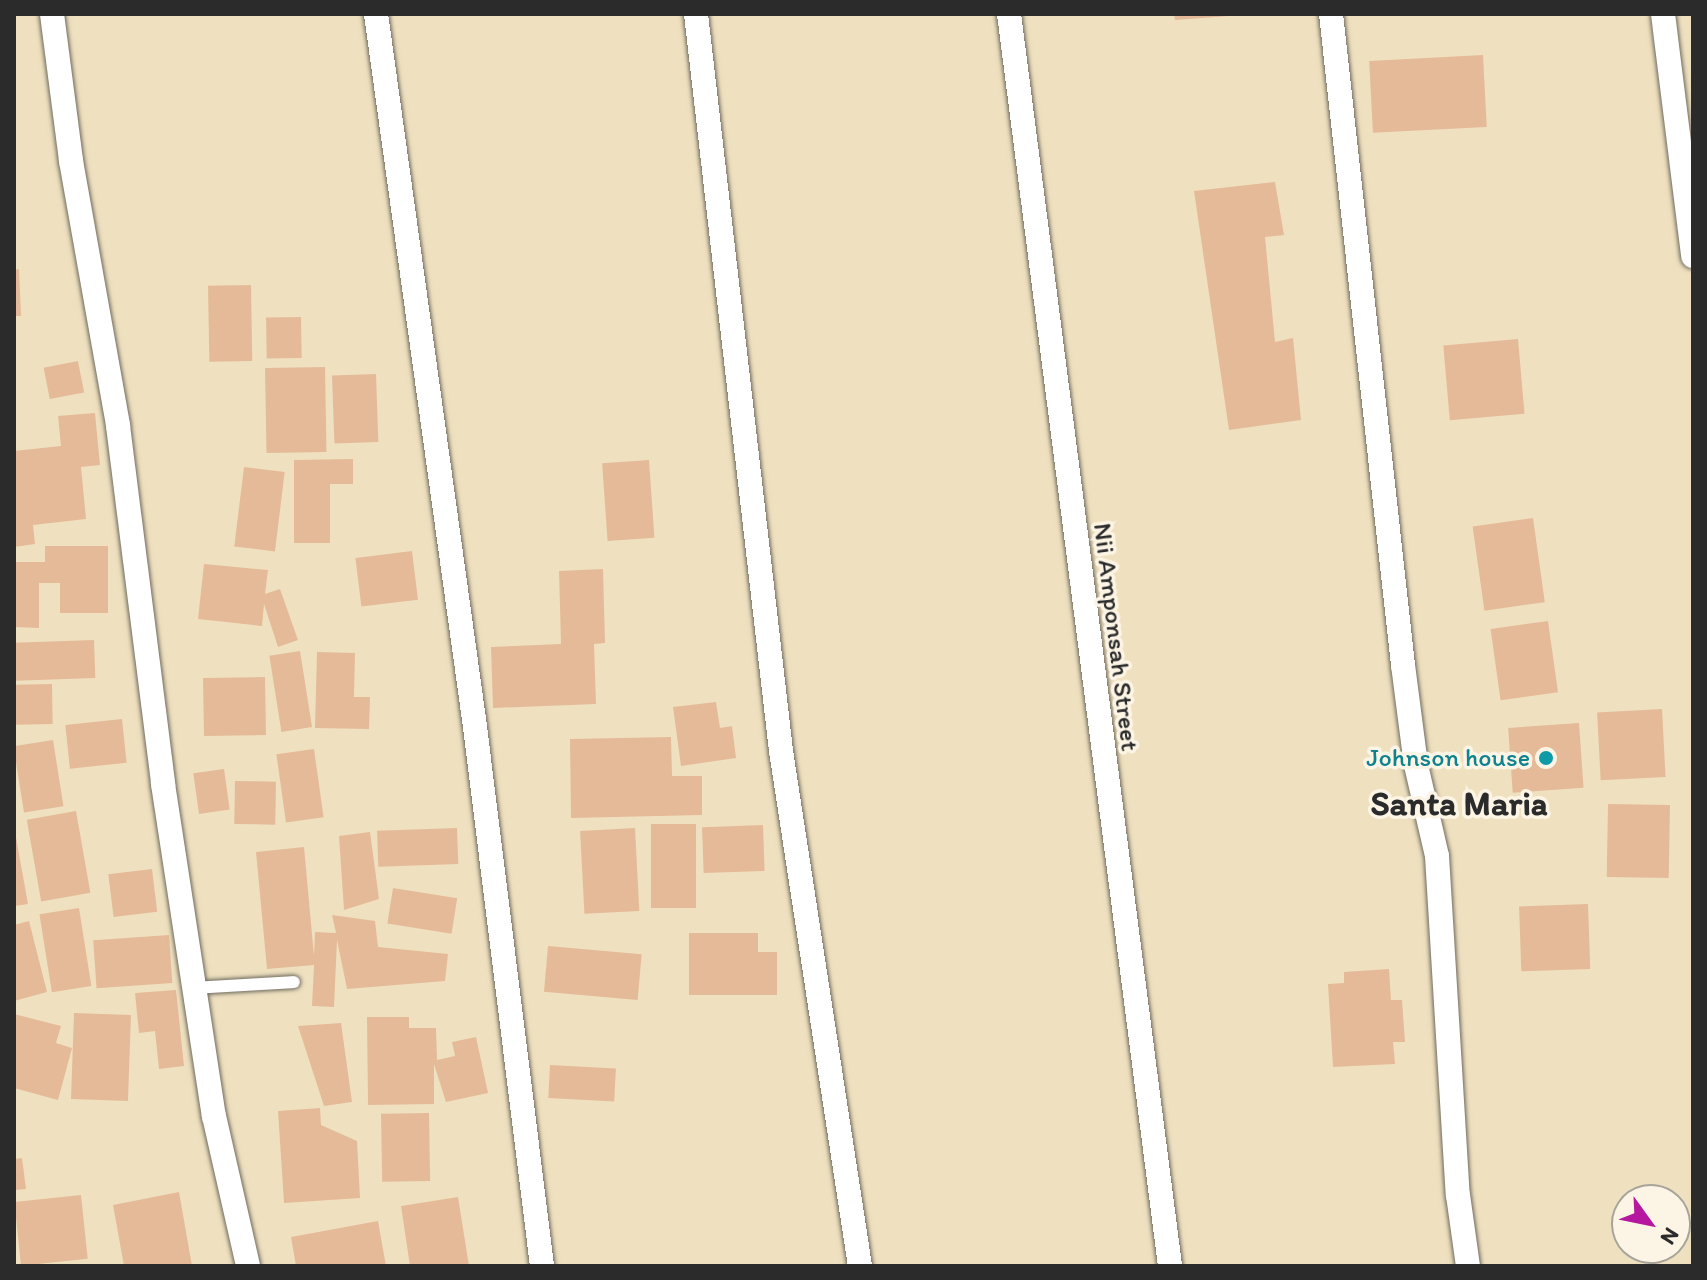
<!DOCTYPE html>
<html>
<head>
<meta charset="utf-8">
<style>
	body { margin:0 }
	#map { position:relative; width:1707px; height:1280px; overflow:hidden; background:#efe1c0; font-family:Itim,sans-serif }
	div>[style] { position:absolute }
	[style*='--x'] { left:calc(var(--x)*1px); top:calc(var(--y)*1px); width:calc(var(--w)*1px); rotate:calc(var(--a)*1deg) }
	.building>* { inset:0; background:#e5ba98; transform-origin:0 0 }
	.roads { filter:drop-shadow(0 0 2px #706b5f) drop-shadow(0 0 2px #706b5f) }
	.service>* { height:12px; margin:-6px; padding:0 6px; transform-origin:6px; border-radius:6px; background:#fff }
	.minor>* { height:24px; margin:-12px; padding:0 12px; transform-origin:12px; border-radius:12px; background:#fff }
	.dots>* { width:22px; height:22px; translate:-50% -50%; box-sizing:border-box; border:4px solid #fcf5e5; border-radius:50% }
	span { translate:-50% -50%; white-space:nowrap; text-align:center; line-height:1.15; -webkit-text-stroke:7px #fcf5e5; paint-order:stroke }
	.street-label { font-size:26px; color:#2b2b2b }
	.culture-label { font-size:26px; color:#0d838f }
	.right { translate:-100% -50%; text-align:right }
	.district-label { font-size:34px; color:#2b2b2b; font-weight:700 }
	.frame { position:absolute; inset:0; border:16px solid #2b2b2b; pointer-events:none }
	.north { position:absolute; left:1611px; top:1184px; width:80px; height:80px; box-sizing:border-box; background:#fcf5e5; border:2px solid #a8a49b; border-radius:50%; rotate:123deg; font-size:22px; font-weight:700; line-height:32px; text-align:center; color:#2b2b2b }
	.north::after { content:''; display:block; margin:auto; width:28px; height:36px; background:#b5179e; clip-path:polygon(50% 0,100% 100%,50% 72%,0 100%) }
</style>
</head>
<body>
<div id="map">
	<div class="building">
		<div style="clip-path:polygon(1174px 14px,1229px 14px,1229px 16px,1175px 20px)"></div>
		<div style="left:1483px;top:55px;width:72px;height:114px;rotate:87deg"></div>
		<div style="clip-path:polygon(1275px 182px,1284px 235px,1265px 237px,1275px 342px,1293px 338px,1301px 420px,1229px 430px,1194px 191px)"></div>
		<div style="clip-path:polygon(19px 269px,21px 316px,14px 316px,14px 270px)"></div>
		<div style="left:251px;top:285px;width:76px;height:43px;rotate:89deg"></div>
		<div style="left:301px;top:317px;width:41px;height:35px;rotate:89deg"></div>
		<div style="left:1518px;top:339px;width:75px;height:75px;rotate:85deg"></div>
		<div style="left:78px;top:361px;width:32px;height:35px;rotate:79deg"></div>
		<div style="left:325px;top:367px;width:85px;height:60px;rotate:89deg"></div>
		<div style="left:376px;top:374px;width:68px;height:44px;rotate:88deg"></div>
		<div style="clip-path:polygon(95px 413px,100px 465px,81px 467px,86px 519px,33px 525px,35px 544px,14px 547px,14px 451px,61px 446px,58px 416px)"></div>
		<div style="clip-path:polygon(353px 459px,353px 484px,330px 484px,330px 543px,294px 543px,294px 460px)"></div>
		<div style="left:649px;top:460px;width:78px;height:47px;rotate:86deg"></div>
		<div style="left:244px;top:467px;width:41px;height:80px;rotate:7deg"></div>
		<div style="left:1533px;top:518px;width:85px;height:61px;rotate:82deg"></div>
		<div style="clip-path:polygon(45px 546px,108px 546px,108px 613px,60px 613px,60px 583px,39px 583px,39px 628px,14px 627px,14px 562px,45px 562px)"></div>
		<div style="left:412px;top:551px;width:49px;height:57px;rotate:83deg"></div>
		<div style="clip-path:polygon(204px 564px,268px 570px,265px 594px,280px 589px,298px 640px,278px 647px,264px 604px,262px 626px,198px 619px)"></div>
		<div style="clip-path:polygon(603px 569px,605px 643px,594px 644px,596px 704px,493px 708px,491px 647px,561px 644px,559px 571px)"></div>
		<div style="left:1548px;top:621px;width:72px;height:58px;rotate:82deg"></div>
		<div style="left:94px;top:640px;width:38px;height:80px;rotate:88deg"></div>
		<div style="left:300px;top:651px;width:77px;height:31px;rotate:81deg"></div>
		<div style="clip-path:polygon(317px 652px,355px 653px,354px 697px,370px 697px,369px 729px,315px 728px)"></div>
		<div style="left:265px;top:677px;width:58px;height:62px;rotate:89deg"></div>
		<div style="left:52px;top:684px;width:40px;height:38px;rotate:89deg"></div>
		<div style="clip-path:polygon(716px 702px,720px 728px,732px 726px,736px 758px,681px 766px,673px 707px)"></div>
		<div style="left:1662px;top:709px;width:68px;height:65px;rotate:87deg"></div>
		<div style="left:122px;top:719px;width:44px;height:57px;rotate:84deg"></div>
		<div style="left:1579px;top:723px;width:65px;height:71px;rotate:86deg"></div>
		<div style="clip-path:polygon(671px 737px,672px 776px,702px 776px,702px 815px,571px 818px,570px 739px)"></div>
		<div style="left:53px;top:740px;width:67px;height:40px;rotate:81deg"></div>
		<div style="left:314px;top:749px;width:69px;height:38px;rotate:82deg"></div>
		<div style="left:224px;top:769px;width:41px;height:31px;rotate:82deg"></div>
		<div style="left:235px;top:781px;width:41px;height:43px;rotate:1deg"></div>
		<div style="left:1608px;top:804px;width:62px;height:73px;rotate:1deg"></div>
		<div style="left:76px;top:811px;width:83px;height:50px;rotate:80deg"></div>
		<div style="left:651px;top:824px;width:45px;height:84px"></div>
		<div style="left:763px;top:825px;width:46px;height:61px;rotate:88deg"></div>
		<div style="clip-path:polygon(14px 826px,28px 904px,14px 906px)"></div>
		<div style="left:457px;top:828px;width:36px;height:80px;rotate:88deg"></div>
		<div style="left:635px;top:828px;width:83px;height:55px;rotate:87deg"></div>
		<div style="clip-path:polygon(370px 832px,379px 899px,344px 910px,339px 836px)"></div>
		<div style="clip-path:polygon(304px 847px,314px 956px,315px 932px,336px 933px,332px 915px,375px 921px,378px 947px,448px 954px,445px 981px,347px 989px,337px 940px,334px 1007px,312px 1006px,314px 965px,267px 969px,256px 852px)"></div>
		<div style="left:152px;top:869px;width:43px;height:44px;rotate:83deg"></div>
		<div style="left:393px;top:888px;width:65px;height:36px;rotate:9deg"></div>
		<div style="left:1588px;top:904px;width:65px;height:69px;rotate:88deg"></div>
		<div style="left:79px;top:908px;width:79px;height:40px;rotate:81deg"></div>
		<div style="clip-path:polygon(29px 921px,47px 992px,14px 1001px,14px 925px)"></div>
		<div style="clip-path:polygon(689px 933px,758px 933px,758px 952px,777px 952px,777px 995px,689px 995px)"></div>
		<div style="left:169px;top:935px;width:48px;height:76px;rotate:86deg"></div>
		<div style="left:548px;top:946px;width:94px;height:46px;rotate:5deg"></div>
		<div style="clip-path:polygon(1389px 969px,1391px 1000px,1402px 1000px,1405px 1042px,1393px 1042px,1395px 1064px,1333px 1067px,1328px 984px,1344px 983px,1344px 972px)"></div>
		<div style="clip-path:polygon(176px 990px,184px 1066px,159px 1069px,155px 1031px,139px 1033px,135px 993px)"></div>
		<div style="left:74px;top:1013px;width:57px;height:86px;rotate:2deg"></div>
		<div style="clip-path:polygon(14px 1014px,61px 1026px,56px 1043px,72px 1048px,58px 1100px,14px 1088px)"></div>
		<div style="clip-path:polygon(367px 1017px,409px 1017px,409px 1028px,436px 1028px,437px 1060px,455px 1056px,452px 1042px,476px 1037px,488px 1093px,446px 1102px,434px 1064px,434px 1104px,368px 1105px)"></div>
		<div style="clip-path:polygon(341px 1023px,352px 1102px,324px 1106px,298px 1026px)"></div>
		<div style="left:550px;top:1065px;width:66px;height:33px;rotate:3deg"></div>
		<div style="clip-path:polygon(320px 1108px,321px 1125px,357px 1141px,360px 1198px,284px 1203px,278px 1111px)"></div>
		<div style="left:429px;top:1113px;width:68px;height:48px;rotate:89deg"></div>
		<div style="clip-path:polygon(22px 1158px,26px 1189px,14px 1190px,14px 1159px)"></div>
		<div style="clip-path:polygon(179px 1192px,192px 1266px,124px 1266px,113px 1205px)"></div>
		<div style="left:81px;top:1195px;width:64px;height:67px;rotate:84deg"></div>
		<div style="clip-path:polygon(458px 1197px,469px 1266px,410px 1266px,401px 1206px)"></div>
		<div style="clip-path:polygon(378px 1221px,386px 1266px,296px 1266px,291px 1237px)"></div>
	</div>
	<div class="roads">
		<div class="service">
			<div style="--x:194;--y:988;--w:100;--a:-3.4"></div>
		</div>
		<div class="minor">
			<div style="--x:52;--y:14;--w:148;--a:82.6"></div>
			<div style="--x:71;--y:161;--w:269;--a:79.9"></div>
			<div style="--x:118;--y:426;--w:361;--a:82.8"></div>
			<div style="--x:163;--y:784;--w:336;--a:81.3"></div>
			<div style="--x:214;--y:1116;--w:154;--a:77.2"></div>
			<div style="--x:376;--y:14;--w:712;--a:82.09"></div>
			<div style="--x:474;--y:719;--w:551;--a:82.91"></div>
			<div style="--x:696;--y:14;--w:742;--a:83.42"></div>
			<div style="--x:781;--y:751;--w:521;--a:81.28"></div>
			<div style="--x:1009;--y:14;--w:1262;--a:82.67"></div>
			<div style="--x:1331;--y:14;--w:655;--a:83.69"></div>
			<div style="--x:1403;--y:665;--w:101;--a:82.6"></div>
			<div style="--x:1416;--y:765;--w:93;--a:77"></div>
			<div style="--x:1437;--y:856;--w:340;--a:86.5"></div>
			<div style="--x:1458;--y:1195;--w:72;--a:82"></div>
			<div style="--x:1663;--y:14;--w:244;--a:82.9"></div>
		</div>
	</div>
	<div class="dots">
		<div style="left:1546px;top:758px;background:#0f9aa8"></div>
	</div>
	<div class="street-label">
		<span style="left:1116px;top:637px;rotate:83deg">Nii Amponsah Street</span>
	</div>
	<div class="culture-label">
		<span class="right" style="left:1530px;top:758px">Johnson house</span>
	</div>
	<div class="district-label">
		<span style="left:1459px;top:804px">Santa Maria</span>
	</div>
	<div class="frame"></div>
	<div class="north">N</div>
</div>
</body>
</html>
